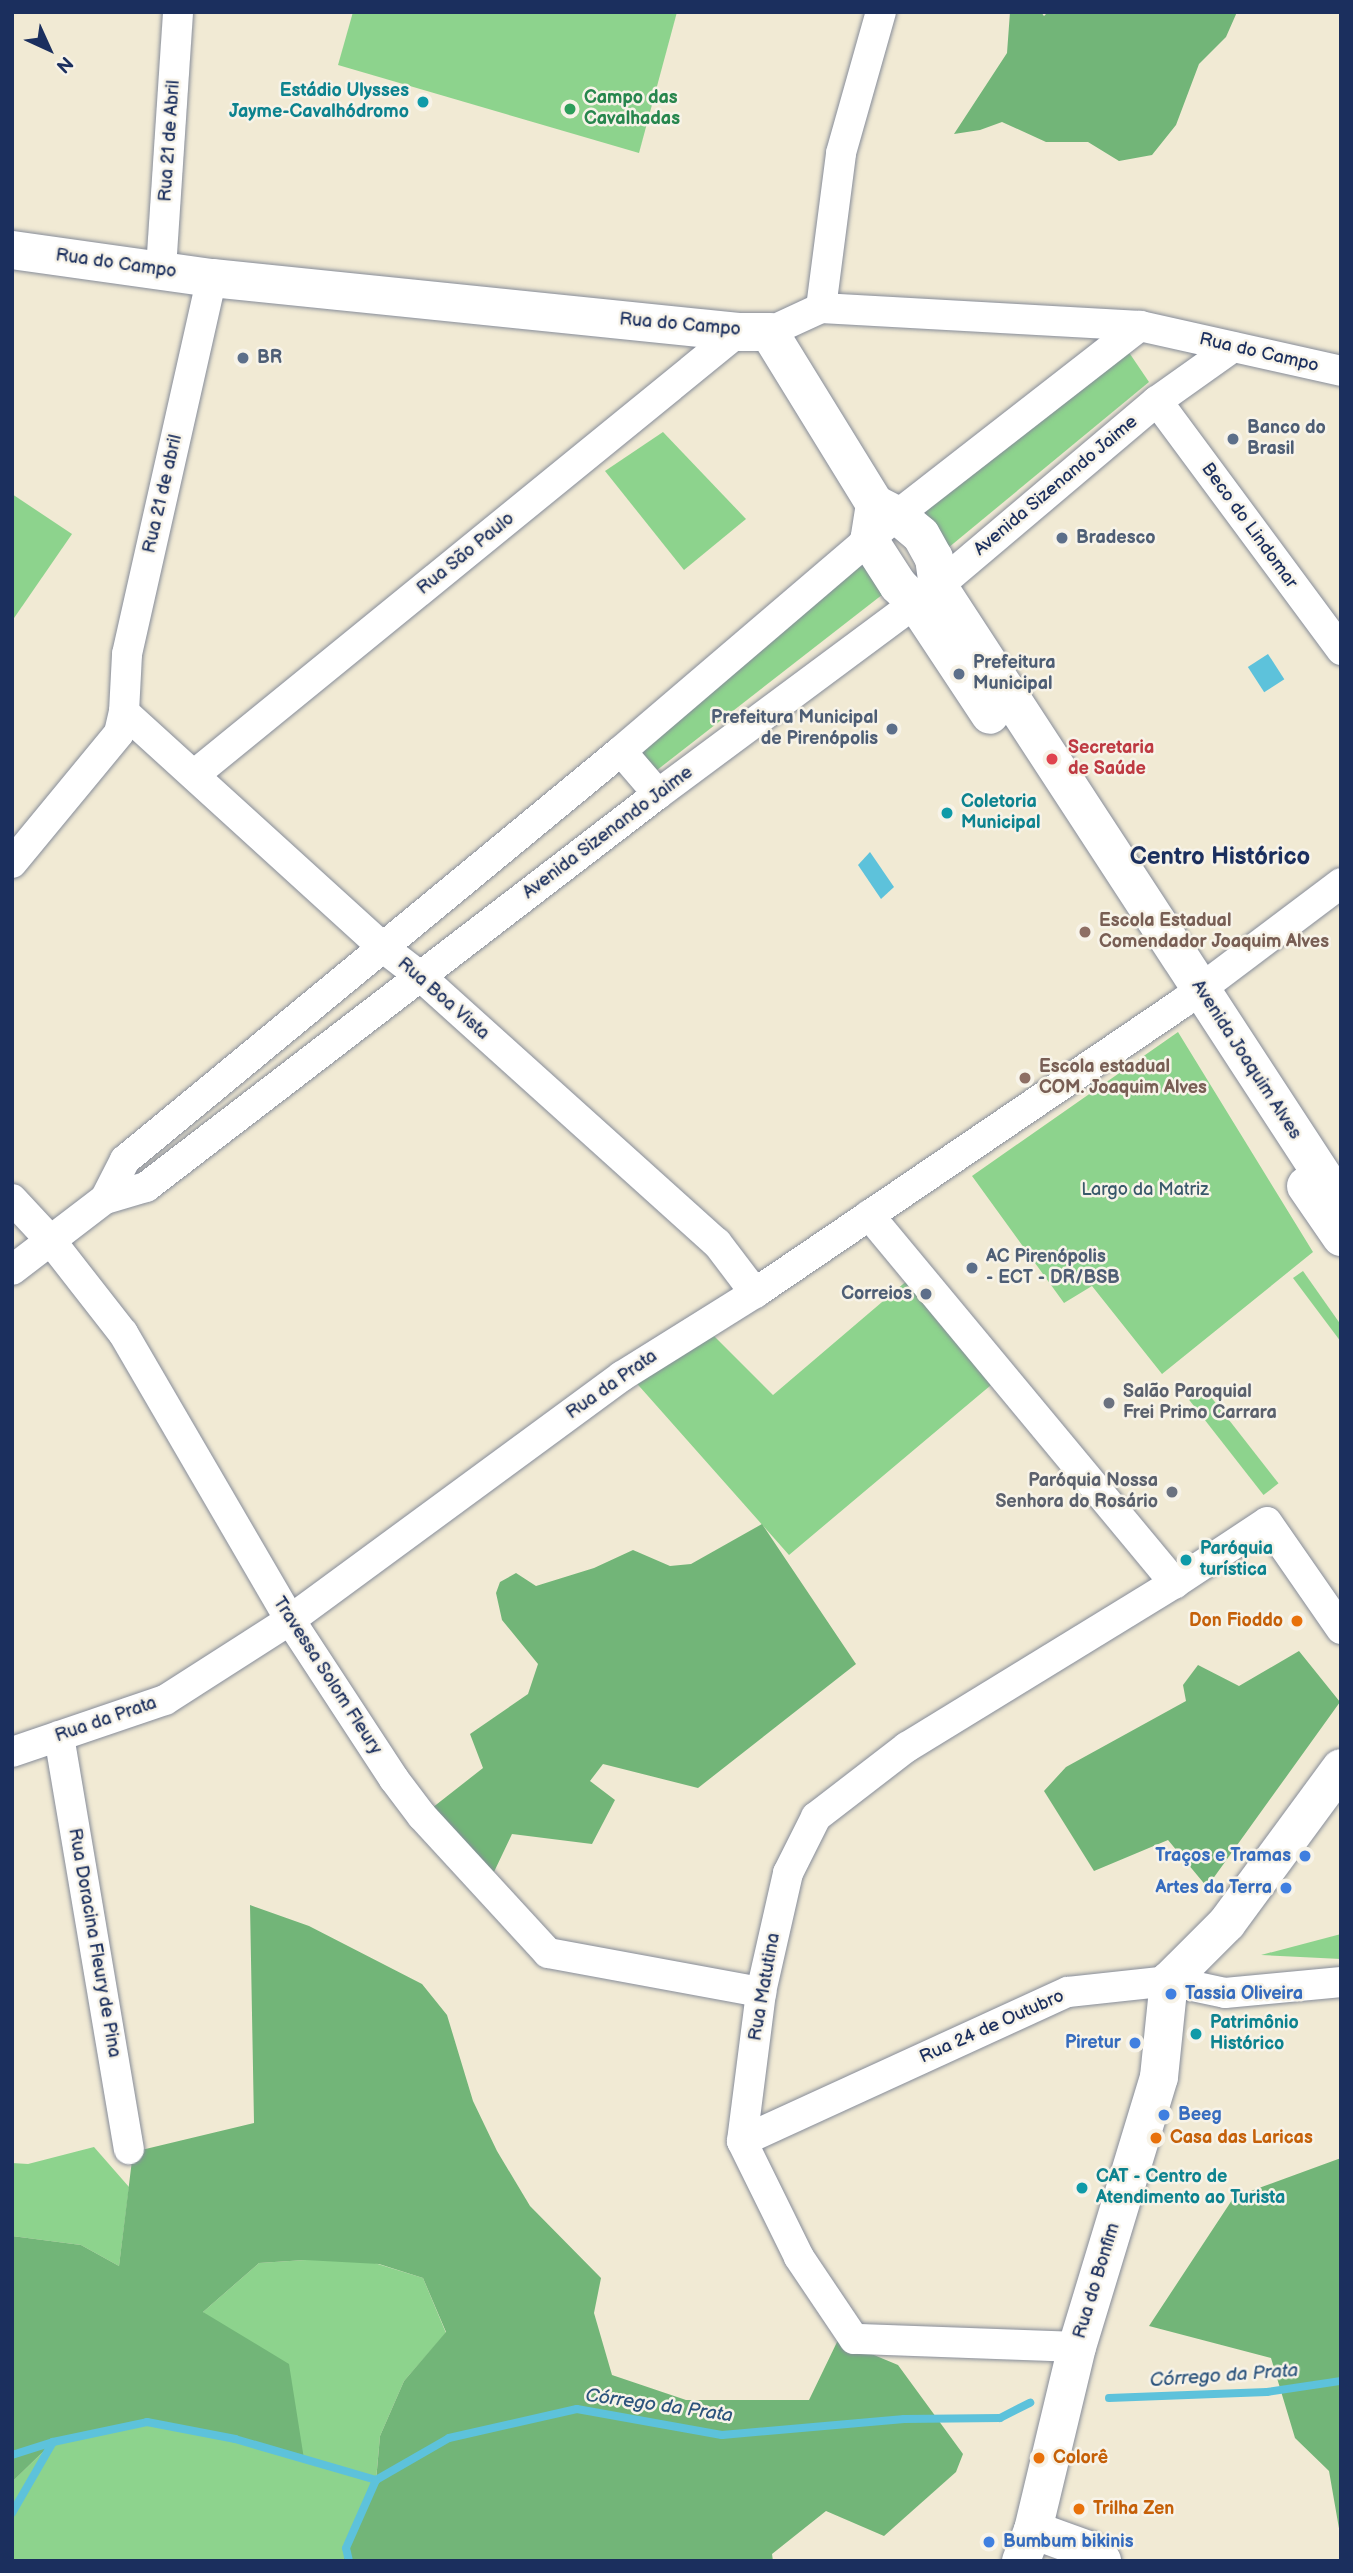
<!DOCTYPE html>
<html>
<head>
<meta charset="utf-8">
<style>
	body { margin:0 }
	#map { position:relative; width:1353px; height:2573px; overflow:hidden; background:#f1ead4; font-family:"Balsamiq Sans",sans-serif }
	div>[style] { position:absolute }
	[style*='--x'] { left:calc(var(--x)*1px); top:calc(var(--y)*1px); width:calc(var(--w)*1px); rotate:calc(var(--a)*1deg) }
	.green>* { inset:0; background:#8dd38d; transform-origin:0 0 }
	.forest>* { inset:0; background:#72b578 }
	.water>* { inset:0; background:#5dc2db; transform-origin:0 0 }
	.stream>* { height:8px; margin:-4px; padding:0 4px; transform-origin:4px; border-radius:4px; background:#5dc2db }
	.roads { filter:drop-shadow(0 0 2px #868c99) drop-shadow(0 0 2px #868c99) }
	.street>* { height:30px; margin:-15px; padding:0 15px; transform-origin:15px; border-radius:15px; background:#fff }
	.secondary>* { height:38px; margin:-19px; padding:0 19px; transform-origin:19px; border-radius:19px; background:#fff }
	.dots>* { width:19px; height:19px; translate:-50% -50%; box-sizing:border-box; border:4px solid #f7f3e8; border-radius:50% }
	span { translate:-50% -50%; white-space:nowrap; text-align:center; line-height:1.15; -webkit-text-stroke:5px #f7f3e8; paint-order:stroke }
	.culture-label { font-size:18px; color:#0d838f; font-weight:700 }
	.right { translate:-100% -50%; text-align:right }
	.left { translate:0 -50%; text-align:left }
	.leisure-label { font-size:18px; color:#27864d; font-weight:700 }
	.street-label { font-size:18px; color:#1b2f5e }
	.service-label { font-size:18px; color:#4e5e75; font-weight:700 }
	.health-label { font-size:18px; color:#be3a42; font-weight:700 }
	.education-label { font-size:18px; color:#785e54; font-weight:700 }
	.park-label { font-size:18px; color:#38586a }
	.worship-label { font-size:18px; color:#5b616d; font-weight:700 }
	.food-label { font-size:18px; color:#c56008; font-weight:700 }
	.shop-label { font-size:18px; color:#366cbe; font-weight:700 }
	.water-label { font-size:19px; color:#2c547d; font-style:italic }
	.district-label { font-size:24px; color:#1b2f5e; font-weight:700 }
	.frame { position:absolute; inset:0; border:14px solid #1b2f5e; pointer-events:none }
	.north { position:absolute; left:14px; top:14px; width:70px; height:70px; -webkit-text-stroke:5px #f7f3e8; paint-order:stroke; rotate:135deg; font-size:19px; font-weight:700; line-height:28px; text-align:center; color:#1b2f5e }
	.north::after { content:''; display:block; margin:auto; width:24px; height:32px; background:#1b2f5e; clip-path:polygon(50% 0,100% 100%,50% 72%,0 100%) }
</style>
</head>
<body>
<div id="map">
	<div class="green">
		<div style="clip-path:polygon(353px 12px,677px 12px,639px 153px,338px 65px)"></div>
		<div style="clip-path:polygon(1128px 351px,1149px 382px,948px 548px,918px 514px)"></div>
		<div style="clip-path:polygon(663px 432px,746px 519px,684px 570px,605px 471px)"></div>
		<div style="clip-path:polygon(12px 494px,72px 534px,12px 621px)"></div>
		<div style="clip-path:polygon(865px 561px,887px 591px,652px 774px,633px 753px)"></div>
		<div style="clip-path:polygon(1178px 1032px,1313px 1252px,1162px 1374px,1092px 1286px,1064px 1303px,972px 1176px)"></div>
		<div style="clip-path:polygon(1303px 1271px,1341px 1325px,1341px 1342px,1293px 1278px)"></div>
		<div style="clip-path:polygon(909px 1279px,997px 1380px,789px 1555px,632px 1378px,705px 1327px,773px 1395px)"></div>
		<div style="left:1204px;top:1388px;width:121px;height:19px;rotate:52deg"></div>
		<div style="clip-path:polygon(1341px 1934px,1341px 1959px,1261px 1955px)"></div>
		<div style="clip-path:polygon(94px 2147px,129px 2187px,119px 2266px,81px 2245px,12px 2236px,12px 2163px,28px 2164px)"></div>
		<div style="clip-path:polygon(305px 2260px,365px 2260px,423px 2278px,446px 2333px,404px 2381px,380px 2436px,376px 2480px,343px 2561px,12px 2561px,12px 2482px,53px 2442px,147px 2422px,235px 2439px,304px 2459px,203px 2312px,259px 2263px)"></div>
	</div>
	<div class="forest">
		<div style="clip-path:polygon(1010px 12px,1041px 12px,1044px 16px,1048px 12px,1237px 12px,1226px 37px,1199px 64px,1176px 125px,1152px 155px,1119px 161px,1088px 142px,1046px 142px,1002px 122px,980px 130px,954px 134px,1007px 53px)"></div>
		<div style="clip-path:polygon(762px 1524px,856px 1664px,698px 1788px,603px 1764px,590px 1781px,615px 1800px,592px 1844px,512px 1834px,493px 1874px,432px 1808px,483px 1768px,470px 1734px,528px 1694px,538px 1664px,502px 1620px,496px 1593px,500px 1582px,516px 1573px,536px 1586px,594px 1568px,633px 1550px,670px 1566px,691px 1564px)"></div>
		<div style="clip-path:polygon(1299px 1651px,1340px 1702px,1207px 1887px,1168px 1840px,1094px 1871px,1044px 1791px,1066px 1767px,1186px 1701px,1183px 1685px,1198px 1665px,1239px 1686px)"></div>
		<div style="clip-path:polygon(250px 1905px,309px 1926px,422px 1984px,447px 2015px,473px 2101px,497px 2151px,530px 2206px,601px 2278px,594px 2313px,612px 2375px,686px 2400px,809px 2400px,838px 2340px,898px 2365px,963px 2454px,956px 2472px,884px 2536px,826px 2511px,772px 2554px,773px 2561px,343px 2561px,376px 2481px,380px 2436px,404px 2381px,446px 2332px,423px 2278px,379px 2264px,305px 2260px,259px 2263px,203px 2312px,289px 2364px,304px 2459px,235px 2439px,147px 2422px,53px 2442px,12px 2482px,12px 2236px,81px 2245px,119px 2266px,133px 2152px,254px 2123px)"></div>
		<div style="clip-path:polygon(1341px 2158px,1341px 2540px,1329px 2471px,1295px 2438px,1271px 2358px,1149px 2326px,1234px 2197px)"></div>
	</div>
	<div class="water">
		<div style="left:1268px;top:654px;width:30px;height:24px;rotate:57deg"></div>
		<div style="clip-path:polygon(870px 852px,894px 887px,881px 899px,858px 865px)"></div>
	</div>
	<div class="stream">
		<div style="--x:1109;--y:2398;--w:158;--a:-2.2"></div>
		<div style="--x:1267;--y:2392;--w:75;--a:-8.5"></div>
		<div style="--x:12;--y:2455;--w:43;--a:-17.6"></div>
		<div style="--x:53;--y:2442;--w:96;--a:-12"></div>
		<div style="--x:147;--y:2422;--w:90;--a:10.9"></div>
		<div style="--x:235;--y:2439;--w:147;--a:16.2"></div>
		<div style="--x:376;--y:2480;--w:84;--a:-29.9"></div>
		<div style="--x:449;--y:2438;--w:131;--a:-12.8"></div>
		<div style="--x:577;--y:2409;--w:147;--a:10.2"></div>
		<div style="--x:722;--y:2435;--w:183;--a:-5"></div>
		<div style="--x:904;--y:2419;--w:96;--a:-0.6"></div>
		<div style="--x:1000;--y:2418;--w:34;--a:-27"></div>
		<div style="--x:12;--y:2513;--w:82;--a:-60"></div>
		<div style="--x:349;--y:2561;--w:13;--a:-103"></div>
		<div style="--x:346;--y:2548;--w:74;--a:-66.2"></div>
	</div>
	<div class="roads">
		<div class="street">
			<div style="--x:161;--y:269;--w:258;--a:-86.2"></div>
			<div style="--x:821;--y:308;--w:156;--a:-82.6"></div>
			<div style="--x:841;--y:153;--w:147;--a:-74.2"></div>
			<div style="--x:769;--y:332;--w:57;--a:-24.8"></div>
			<div style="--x:821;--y:308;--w:320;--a:3.2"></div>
			<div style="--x:1140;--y:326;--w:206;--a:12.6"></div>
			<div style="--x:1157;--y:401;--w:310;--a:53.5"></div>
			<div style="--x:124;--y:712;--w:348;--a:42.3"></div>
			<div style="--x:381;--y:946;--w:49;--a:37.6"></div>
			<div style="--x:420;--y:976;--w:399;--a:42"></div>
			<div style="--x:717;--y:1243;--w:63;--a:52.8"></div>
			<div style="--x:621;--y:751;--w:57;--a:49.3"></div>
			<div style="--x:194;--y:775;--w:702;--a:-39.16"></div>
			<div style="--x:12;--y:863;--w:168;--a:-50.5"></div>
			<div style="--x:119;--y:733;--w:22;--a:-77"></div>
			<div style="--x:124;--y:712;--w:58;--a:-87"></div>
			<div style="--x:127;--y:654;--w:385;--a:-77.3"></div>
			<div style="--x:12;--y:1199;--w:57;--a:47.1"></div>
			<div style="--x:51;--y:1241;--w:117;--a:52"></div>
			<div style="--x:123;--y:1333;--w:332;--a:59.8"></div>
			<div style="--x:290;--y:1620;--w:190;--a:56.8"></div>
			<div style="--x:394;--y:1779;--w:46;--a:52.9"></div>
			<div style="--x:422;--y:1816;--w:186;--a:47.4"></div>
			<div style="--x:548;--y:1953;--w:217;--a:10.4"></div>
			<div style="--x:105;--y:1199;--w:44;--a:-62.9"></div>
			<div style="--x:125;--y:1160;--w:643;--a:-39.51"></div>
			<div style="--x:621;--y:751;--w:363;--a:-40.5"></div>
			<div style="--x:897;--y:515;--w:308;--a:-37.9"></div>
			<div style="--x:869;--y:1215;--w:479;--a:50.3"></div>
			<div style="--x:12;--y:1270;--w:117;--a:-37.4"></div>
			<div style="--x:105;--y:1199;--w:43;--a:-16.3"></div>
			<div style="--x:146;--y:1187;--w:645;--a:-37.51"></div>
			<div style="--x:658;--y:794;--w:349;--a:-36.6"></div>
			<div style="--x:938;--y:586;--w:287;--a:-40.2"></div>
			<div style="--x:1157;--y:401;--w:93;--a:-35.4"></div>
			<div style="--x:59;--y:1736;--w:419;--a:80.4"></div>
			<div style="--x:12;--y:1752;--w:162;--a:-18.8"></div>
			<div style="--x:165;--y:1700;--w:148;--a:-32.6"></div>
			<div style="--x:290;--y:1620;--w:412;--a:-36.3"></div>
			<div style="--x:622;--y:1376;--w:157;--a:-32"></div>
			<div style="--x:755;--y:1293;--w:516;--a:-34.18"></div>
			<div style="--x:1182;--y:1003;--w:199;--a:-37"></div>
			<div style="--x:742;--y:2141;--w:358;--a:-24.6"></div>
			<div style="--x:1068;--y:1992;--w:102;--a:-6.2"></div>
			<div style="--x:1169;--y:1981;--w:57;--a:12.1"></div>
			<div style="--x:1225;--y:1993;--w:117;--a:-5.4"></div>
			<div style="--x:1077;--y:2347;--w:223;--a:-177.9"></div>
			<div style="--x:854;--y:2339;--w:99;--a:-123.9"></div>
			<div style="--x:799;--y:2257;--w:129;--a:-116.2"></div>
			<div style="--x:742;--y:2141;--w:150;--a:-82.7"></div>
			<div style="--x:761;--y:1992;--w:122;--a:-77.2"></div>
			<div style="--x:788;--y:1873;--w:63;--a:-63.4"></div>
			<div style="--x:816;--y:1817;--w:115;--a:-37.6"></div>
			<div style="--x:907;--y:1747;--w:314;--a:-31.5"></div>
			<div style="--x:1175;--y:1583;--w:110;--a:-33.5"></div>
			<div style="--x:1267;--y:1522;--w:130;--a:55.3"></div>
		</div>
		<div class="secondary">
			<div style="--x:12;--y:250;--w:202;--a:8"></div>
			<div style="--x:212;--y:278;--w:529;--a:5.86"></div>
			<div style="--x:738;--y:332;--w:31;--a:0"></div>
			<div style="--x:769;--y:332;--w:202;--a:58.4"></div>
			<div style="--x:875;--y:504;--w:25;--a:27"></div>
			<div style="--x:897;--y:515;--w:31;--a:40"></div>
			<div style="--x:921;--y:535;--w:26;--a:61"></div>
			<div style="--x:934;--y:558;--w:28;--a:82"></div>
			<div style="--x:938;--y:586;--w:738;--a:56.89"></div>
			<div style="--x:875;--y:504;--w:36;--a:99"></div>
			<div style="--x:869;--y:540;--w:54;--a:57.2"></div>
			<div style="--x:898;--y:585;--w:25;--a:45"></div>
			<div style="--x:916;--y:603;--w:134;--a:56.5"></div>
			<div style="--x:1306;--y:1186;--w:62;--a:55.5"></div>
			<div style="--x:1033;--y:2530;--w:59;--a:20"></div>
			<div style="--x:1088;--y:2550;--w:18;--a:38"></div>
			<div style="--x:1021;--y:2561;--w:33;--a:-69"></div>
			<div style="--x:1033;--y:2530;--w:188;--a:-76.5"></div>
			<div style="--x:1077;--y:2347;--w:282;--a:-73.1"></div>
			<div style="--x:1159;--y:2077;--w:97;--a:-84.1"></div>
			<div style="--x:1169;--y:1981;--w:82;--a:-45"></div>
			<div style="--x:1227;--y:1923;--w:192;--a:-53.7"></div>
		</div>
	</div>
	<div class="dots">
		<div style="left:423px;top:102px;background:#0f9aa8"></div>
		<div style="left:570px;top:109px;background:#2e9e5b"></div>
		<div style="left:243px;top:358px;background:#5c6f8a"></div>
		<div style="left:1233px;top:439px;background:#5c6f8a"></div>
		<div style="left:1062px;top:538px;background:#5c6f8a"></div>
		<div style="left:959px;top:674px;background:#5c6f8a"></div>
		<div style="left:892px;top:729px;background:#5c6f8a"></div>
		<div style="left:1052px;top:759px;background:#e0444e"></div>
		<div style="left:947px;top:813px;background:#0f9aa8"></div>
		<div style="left:1085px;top:932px;background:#8d6e63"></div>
		<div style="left:1025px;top:1078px;background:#8d6e63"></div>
		<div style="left:972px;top:1268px;background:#5c6f8a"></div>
		<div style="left:926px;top:1294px;background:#5c6f8a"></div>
		<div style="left:1109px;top:1403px;background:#6b7280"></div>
		<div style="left:1172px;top:1492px;background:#6b7280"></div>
		<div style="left:1186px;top:1560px;background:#0f9aa8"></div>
		<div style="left:1297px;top:1621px;background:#e8710a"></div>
		<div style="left:1305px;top:1856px;background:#3f7fe0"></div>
		<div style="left:1286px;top:1888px;background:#3f7fe0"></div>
		<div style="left:1171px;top:1994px;background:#3f7fe0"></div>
		<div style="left:1196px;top:2034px;background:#0f9aa8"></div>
		<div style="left:1135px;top:2043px;background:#3f7fe0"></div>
		<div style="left:1164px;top:2115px;background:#3f7fe0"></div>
		<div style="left:1156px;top:2138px;background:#e8710a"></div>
		<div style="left:1082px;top:2188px;background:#0f9aa8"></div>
		<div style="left:1039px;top:2458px;background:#e8710a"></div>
		<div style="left:1079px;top:2509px;background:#e8710a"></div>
		<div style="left:989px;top:2542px;background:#3f7fe0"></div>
	</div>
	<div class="culture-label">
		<span class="right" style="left:409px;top:102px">Estádio Ulysses<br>Jayme-Cavalhódromo</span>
		<span class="left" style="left:961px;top:813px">Coletoria<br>Municipal</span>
		<span class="left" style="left:1200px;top:1560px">Paróquia<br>turística</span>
		<span class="left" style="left:1210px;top:2034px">Patrimônio<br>Histórico</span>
		<span class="left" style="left:1096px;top:2188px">CAT - Centro de<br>Atendimento ao Turista</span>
	</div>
	<div class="leisure-label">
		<span class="left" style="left:584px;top:109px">Campo das<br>Cavalhadas</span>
	</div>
	<div class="street-label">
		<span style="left:170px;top:141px;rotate:-86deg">Rua 21 de Abril</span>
		<span style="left:116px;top:264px;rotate:8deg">Rua do Campo</span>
		<span style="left:680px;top:325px;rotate:5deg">Rua do Campo</span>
		<span style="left:1259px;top:353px;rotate:13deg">Rua do Campo</span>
		<span style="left:1056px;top:486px;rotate:-40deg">Avenida Sizenando Jaime</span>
		<span style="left:163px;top:494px;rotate:-77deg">Rua 21 de abril</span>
		<span style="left:1249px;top:526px;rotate:54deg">Beco do Lindomar</span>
		<span style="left:466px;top:554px;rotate:-39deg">Rua São Paulo</span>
		<span style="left:608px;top:833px;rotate:-37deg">Avenida Sizenando Jaime</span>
		<span style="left:443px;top:999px;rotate:41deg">Rua Boa Vista</span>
		<span style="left:1246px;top:1060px;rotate:57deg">Avenida Joaquim Alves</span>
		<span style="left:612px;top:1385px;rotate:-35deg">Rua da Prata</span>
		<span style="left:327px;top:1676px;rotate:57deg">Travessa Solom Fleury</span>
		<span style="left:106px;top:1720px;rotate:-19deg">Rua da Prata</span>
		<span style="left:94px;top:1943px;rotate:80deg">Rua Doracina Fleury de Pina</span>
		<span style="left:765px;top:1987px;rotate:-80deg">Rua Matutina</span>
		<span style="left:992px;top:2027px;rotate:-24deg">Rua 24 de Outubro</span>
		<span style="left:1097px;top:2281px;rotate:-73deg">Rua do Bonfim</span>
	</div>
	<div class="service-label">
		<span class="left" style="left:257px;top:358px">BR</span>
		<span class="left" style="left:1247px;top:439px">Banco do<br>Brasil</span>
		<span class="left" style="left:1076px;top:538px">Bradesco</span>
		<span class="left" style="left:973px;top:674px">Prefeitura<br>Municipal</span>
		<span class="right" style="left:878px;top:729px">Prefeitura Municipal<br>de Pirenópolis</span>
		<span class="left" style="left:986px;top:1268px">AC Pirenópolis<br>- ECT - DR/BSB</span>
		<span class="right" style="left:912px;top:1294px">Correios</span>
	</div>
	<div class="health-label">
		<span class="left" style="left:1068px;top:759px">Secretaria<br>de Saúde</span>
	</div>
	<div class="education-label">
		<span class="left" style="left:1099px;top:932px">Escola Estadual<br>Comendador Joaquim Alves</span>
		<span class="left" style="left:1039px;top:1078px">Escola estadual<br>COM. Joaquim Alves</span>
	</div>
	<div class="park-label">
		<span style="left:1145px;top:1190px">Largo da Matriz</span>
	</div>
	<div class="worship-label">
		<span class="left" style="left:1123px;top:1403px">Salão Paroquial<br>Frei Primo Carrara</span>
		<span class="right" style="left:1158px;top:1492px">Paróquia Nossa<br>Senhora do Rosário</span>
	</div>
	<div class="food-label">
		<span class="right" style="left:1283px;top:1621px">Don Fioddo</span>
		<span class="left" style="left:1170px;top:2138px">Casa das Laricas</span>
		<span class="left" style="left:1053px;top:2458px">Colorê</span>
		<span class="left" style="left:1093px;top:2509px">Trilha Zen</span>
	</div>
	<div class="shop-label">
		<span class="right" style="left:1291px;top:1856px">Traços e Tramas</span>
		<span class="right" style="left:1272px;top:1888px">Artes da Terra</span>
		<span class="left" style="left:1185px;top:1994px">Tassia Oliveira</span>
		<span class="right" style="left:1121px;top:2043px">Piretur</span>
		<span class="left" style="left:1178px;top:2115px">Beeg</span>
		<span class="left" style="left:1003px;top:2542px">Bumbum bikinis</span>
	</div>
	<div class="water-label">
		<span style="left:1224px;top:2376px;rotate:-4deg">Córrego da Prata</span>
		<span style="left:659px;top:2406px;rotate:8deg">Córrego da Prata</span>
	</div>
	<div class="district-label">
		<span style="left:1220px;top:857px">Centro Histórico</span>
	</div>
	<div class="frame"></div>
	<div class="north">N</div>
</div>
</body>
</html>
